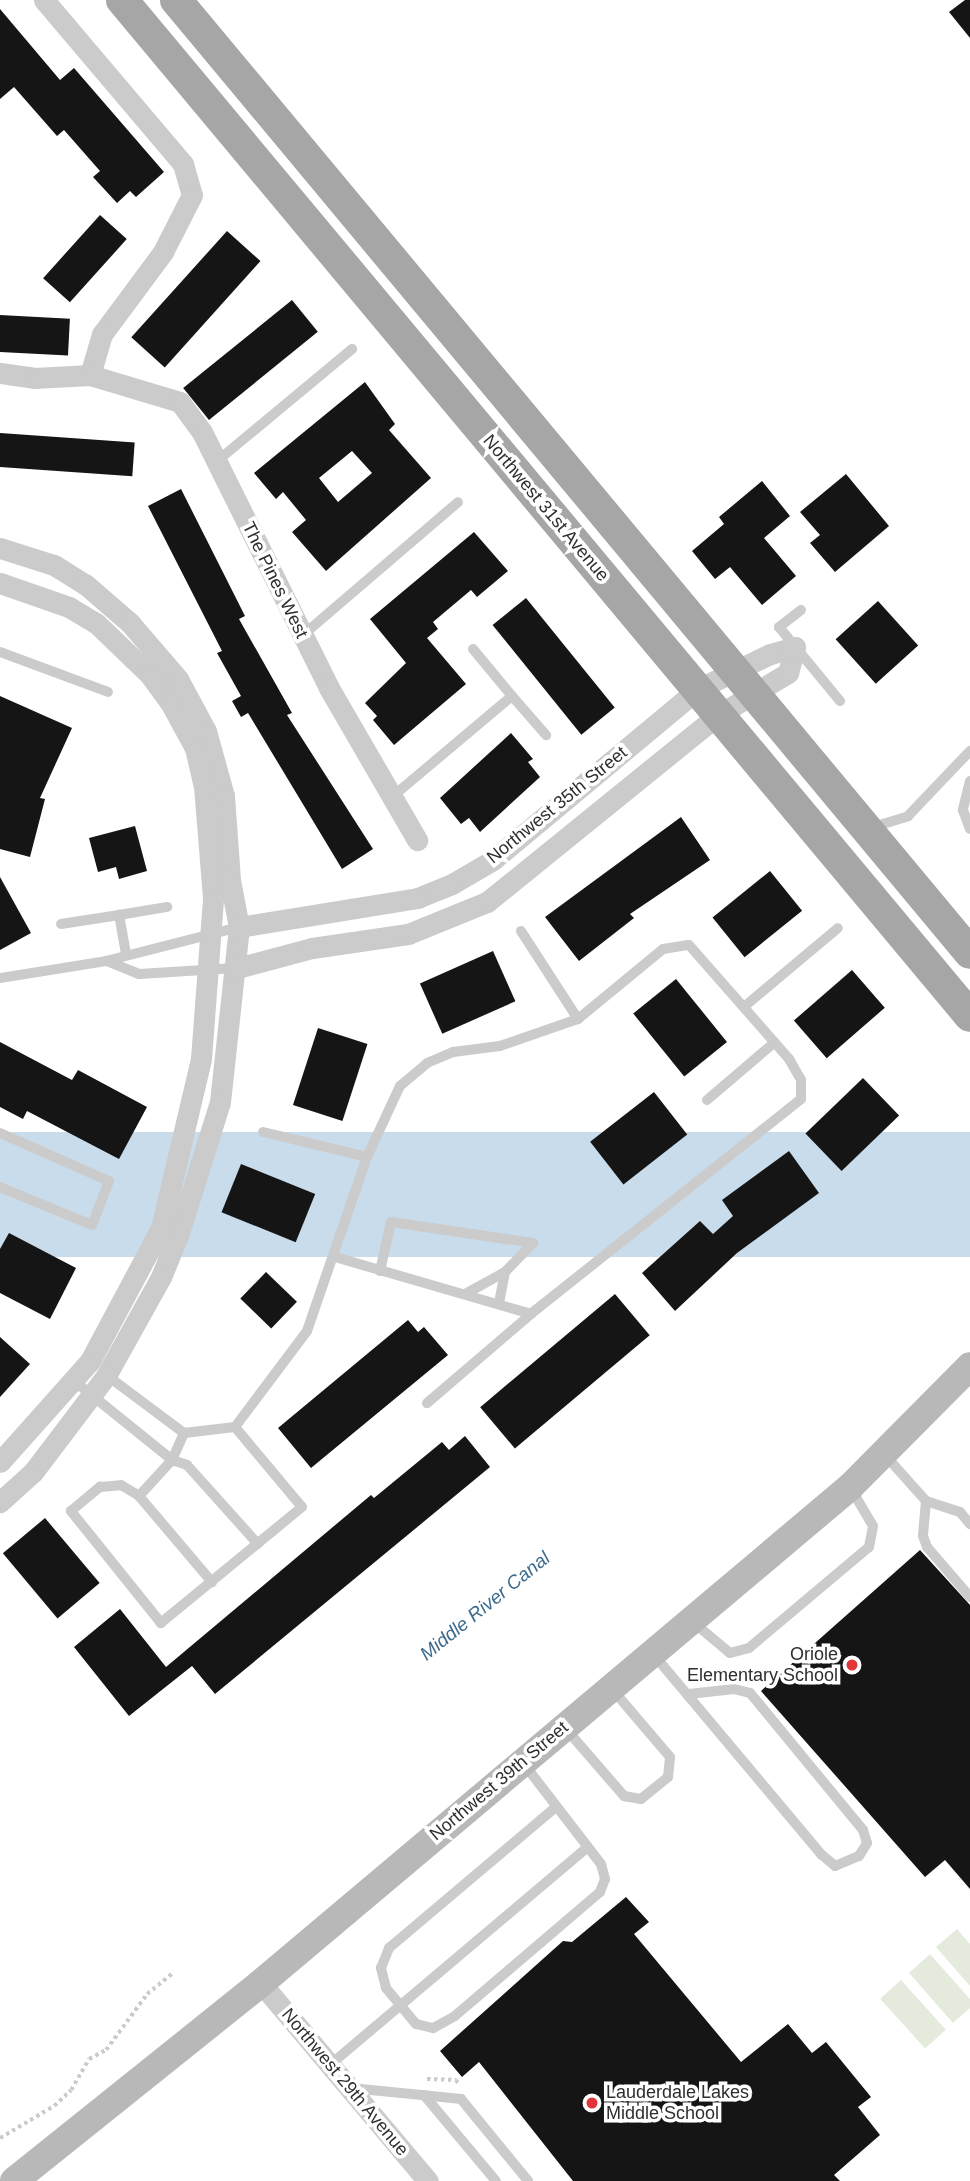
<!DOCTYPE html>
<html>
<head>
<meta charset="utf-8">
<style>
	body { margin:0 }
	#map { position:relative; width:970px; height:2181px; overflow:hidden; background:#fff; font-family:Helvetica,sans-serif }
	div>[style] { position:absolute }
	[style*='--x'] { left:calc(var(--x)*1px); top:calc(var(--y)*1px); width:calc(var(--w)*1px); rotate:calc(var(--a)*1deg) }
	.green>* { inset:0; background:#e4ebdc; transform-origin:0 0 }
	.water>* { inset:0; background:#c9dceb; transform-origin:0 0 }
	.building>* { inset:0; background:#151515; transform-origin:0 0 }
	.path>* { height:3.5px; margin-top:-1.75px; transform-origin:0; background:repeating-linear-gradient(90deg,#cbcbcb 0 3.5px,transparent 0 7px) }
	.lane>* { height:10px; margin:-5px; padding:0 5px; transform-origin:5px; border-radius:5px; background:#cbcbcb }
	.street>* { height:21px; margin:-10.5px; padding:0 10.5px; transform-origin:10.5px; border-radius:10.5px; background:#cbcbcb }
	.secondary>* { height:28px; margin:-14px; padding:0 14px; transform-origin:14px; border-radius:14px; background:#b8b8b8 }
	.primary>* { height:32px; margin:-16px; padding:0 16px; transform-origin:16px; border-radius:16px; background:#a6a6a6 }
	.dots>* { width:19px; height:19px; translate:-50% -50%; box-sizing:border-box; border:4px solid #fff; border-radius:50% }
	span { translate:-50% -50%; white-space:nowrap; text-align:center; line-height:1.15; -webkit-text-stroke:7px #fff; paint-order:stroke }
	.street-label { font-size:18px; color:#2e2e2e }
	.poi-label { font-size:18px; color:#2e2e2e }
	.right { translate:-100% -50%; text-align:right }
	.left { translate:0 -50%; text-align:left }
	.water-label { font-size:19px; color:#3e6c8e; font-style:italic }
</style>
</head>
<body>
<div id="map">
	<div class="green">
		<div style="clip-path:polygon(957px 1929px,970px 1944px,970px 1986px,936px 1947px)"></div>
		<div style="clip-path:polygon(930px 1954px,970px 1999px,970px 2008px,953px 2023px,909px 1973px)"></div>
		<div style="left:901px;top:1980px;width:67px;height:28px;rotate:48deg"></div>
	</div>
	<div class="water">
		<div style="left:970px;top:1132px;width:125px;height:1266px;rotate:90deg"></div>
	</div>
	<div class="building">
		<div style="clip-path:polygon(965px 0,970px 0,970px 38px,949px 12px)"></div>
		<div style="clip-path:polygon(0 9px,60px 80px,74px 68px,164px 172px,136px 197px,130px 191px,117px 203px,93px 177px,100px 171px,64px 130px,57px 136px,14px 87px,0 99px)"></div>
		<div style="left:100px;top:215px;width:36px;height:85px;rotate:42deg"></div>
		<div style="left:227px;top:231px;width:45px;height:143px;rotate:42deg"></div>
		<div style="left:292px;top:300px;width:41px;height:140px;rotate:51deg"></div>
		<div style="left:0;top:315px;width:70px;height:37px;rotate:3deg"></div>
		<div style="clip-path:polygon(evenodd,365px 382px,395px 424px,389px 430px,431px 478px,326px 571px,292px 532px,306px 520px,283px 492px,276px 499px,254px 473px,365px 382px,352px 451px,372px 473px,338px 502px,319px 478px,352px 451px)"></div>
		<div style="left:0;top:433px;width:135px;height:34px;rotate:4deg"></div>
		<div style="clip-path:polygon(846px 474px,889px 526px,835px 572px,810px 543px,820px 535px,800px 512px)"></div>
		<div style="clip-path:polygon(762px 481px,790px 516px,764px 538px,796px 576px,762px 605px,730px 567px,715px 579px,692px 551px,724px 524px,719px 517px)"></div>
		<div style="clip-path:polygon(181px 489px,245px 616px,239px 619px,292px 713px,287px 715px,373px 849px,342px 869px,248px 713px,241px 717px,232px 701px,241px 696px,217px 653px,222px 651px,148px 506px)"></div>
		<div style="clip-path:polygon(474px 532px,508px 571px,477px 597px,471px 590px,433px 622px,438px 629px,427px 638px,466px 684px,394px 745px,373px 720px,377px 716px,365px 703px,406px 663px,370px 619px)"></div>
		<div style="left:526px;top:598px;width:141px;height:43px;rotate:51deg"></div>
		<div style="left:878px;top:601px;width:60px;height:57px;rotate:48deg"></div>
		<div style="clip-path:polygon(0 696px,72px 728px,40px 798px,45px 799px,30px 857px,0 849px)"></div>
		<div style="clip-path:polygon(511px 733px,533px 759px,528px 762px,540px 777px,480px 832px,469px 818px,461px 824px,440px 798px)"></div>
		<div style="clip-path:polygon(681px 817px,710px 860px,630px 914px,634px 918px,579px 961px,545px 917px)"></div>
		<div style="clip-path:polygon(135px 826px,147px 871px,119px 879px,116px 867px,98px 872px,89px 838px)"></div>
		<div style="left:770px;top:871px;width:51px;height:74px;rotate:51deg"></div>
		<div style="clip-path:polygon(0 877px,31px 933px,0 950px)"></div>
		<div style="left:493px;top:951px;width:55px;height:80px;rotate:66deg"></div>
		<div style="left:852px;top:970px;width:50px;height:77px;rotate:49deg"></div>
		<div style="left:676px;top:979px;width:81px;height:55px;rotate:51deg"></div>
		<div style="left:318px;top:1028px;width:52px;height:81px;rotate:18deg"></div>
		<div style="clip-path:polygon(0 1042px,72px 1080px,78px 1070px,147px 1107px,119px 1159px,27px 1111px,23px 1119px,0 1107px)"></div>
		<div style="left:863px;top:1078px;width:52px;height:80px;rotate:46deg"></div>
		<div style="left:654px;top:1092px;width:54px;height:81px;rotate:52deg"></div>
		<div style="clip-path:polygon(789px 1151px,819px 1193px,737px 1253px,675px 1311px,642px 1273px,700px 1221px,713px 1234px,733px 1216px,722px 1200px)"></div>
		<div style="left:241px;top:1164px;width:80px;height:52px;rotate:22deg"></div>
		<div style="clip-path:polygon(9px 1233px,76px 1268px,50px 1319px,0 1293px,0 1249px)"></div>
		<div style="left:266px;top:1272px;width:43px;height:37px;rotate:44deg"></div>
		<div style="left:615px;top:1294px;width:54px;height:176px;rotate:50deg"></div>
		<div style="clip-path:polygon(408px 1320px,418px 1332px,424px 1327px,448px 1355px,311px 1468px,278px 1428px)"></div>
		<div style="clip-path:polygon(0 1337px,30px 1364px,0 1397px)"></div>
		<div style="clip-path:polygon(465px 1436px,490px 1467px,215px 1694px,192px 1666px,129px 1716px,74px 1647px,120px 1609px,166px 1667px,371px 1495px,374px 1498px,442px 1442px,449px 1450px)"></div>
		<div style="left:45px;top:1518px;width:85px;height:55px;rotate:50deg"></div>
		<div style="clip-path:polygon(920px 1550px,970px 1605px,970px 1889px,945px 1860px,925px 1877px,761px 1691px)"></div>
		<div style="clip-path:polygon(626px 1897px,649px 1922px,634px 1934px,741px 2062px,788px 2024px,812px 2053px,826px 2042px,871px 2097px,858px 2107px,880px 2135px,834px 2175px,840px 2181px,573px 2181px,479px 2062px,462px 2077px,440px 2051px,563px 1941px,572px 1942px)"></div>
	</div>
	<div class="path">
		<div style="--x:427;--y:2079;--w:29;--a:2"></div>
		<div style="--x:456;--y:2080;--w:5;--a:53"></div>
		<div style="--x:0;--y:2138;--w:63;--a:-30.7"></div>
		<div style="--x:54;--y:2106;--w:23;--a:-43"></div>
		<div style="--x:71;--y:2090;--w:36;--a:-60"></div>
		<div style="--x:89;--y:2059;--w:19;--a:-28"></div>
		<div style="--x:106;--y:2050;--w:69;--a:-53.8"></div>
		<div style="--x:147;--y:1994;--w:35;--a:-39"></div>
	</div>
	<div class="lane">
		<div style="--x:216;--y:462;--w:177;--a:-39.7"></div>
		<div style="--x:801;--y:610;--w:28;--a:142"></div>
		<div style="--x:779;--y:627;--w:96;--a:50.5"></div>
		<div style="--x:303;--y:635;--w:204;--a:-40.6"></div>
		<div style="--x:473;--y:649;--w:61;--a:50.3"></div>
		<div style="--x:0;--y:652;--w:115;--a:20.3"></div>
		<div style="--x:970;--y:781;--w:30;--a:104"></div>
		<div style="--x:963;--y:810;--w:20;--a:70"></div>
		<div style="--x:392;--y:797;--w:157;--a:-40.1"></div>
		<div style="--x:512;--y:696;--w:52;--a:48.9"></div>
		<div style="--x:873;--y:827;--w:37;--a:-17"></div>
		<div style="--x:908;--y:816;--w:90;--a:-46.4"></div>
		<div style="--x:61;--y:924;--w:59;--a:-8.8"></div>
		<div style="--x:521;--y:931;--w:105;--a:57.1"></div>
		<div style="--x:126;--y:954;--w:40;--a:-100"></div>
		<div style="--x:119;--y:915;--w:49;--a:-9.5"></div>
		<div style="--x:235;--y:968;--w:96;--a:176.4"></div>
		<div style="--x:139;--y:974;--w:35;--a:-158"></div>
		<div style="--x:106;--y:961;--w:137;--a:-14.3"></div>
		<div style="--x:0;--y:978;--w:107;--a:-9.1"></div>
		<div style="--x:745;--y:1006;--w:121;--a:-40"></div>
		<div style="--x:707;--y:1100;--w:89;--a:-40.5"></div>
		<div style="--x:263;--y:1132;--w:107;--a:13.5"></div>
		<div style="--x:0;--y:1133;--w:119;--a:23.8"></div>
		<div style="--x:109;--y:1181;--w:47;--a:111.1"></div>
		<div style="--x:92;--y:1225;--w:100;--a:-157.6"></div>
		<div style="--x:335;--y:1257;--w:204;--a:16.2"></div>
		<div style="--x:380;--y:1271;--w:50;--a:-77.3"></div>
		<div style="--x:391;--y:1222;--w:144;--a:8.4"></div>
		<div style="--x:533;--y:1243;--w:40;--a:134"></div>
		<div style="--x:505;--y:1272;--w:31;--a:101"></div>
		<div style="--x:467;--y:1293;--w:43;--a:-28.9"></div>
		<div style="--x:105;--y:1374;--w:99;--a:36.8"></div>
		<div style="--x:73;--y:1380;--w:127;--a:38.9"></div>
		<div style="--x:172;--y:1460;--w:16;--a:18"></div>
		<div style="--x:187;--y:1465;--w:106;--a:48.1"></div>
		<div style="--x:235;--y:1427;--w:104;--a:50.1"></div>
		<div style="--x:302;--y:1507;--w:183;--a:140.6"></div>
		<div style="--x:161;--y:1623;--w:144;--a:-128.8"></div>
		<div style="--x:71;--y:1511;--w:38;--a:-40"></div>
		<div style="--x:100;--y:1487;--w:21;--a:-5"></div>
		<div style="--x:121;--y:1485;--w:21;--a:31"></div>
		<div style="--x:139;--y:1496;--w:49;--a:-47.5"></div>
		<div style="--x:172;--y:1460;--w:30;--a:-66"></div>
		<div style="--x:184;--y:1433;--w:51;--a:-6.7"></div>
		<div style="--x:235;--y:1427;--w:120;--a:-53.1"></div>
		<div style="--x:307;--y:1331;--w:184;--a:-71"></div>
		<div style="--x:367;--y:1157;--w:78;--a:-65.1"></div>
		<div style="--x:400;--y:1086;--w:35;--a:-40"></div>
		<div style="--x:427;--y:1063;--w:28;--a:-23"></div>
		<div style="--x:453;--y:1052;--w:47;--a:-7.3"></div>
		<div style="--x:500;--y:1046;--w:83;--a:-19.1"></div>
		<div style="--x:578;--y:1019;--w:110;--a:-39.5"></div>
		<div style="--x:663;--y:949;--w:26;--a:-9"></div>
		<div style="--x:689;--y:945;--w:152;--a:48.7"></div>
		<div style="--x:789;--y:1059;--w:24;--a:60"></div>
		<div style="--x:801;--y:1080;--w:19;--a:90"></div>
		<div style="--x:801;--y:1099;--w:345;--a:141.5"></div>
		<div style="--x:531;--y:1314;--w:137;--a:139.4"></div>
		<div style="--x:885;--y:1455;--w:62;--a:48.3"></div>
		<div style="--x:926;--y:1501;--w:36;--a:18"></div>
		<div style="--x:960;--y:1512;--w:16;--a:50"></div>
		<div style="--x:139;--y:1496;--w:113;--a:49.7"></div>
		<div style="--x:926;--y:1501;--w:35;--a:95"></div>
		<div style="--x:923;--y:1536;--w:12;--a:70"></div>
		<div style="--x:927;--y:1547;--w:66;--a:49.3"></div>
		<div style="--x:693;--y:1622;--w:48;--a:40"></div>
		<div style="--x:730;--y:1653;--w:20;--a:-15"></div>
		<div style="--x:749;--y:1648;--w:157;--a:-40.1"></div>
		<div style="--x:869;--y:1547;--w:21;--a:-79"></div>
		<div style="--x:873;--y:1526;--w:45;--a:-120.5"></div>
		<div style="--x:654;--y:1655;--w:261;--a:50"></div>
		<div style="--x:822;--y:1855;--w:17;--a:40"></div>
		<div style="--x:835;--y:1866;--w:26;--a:-23"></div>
		<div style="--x:859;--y:1856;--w:15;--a:-58"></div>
		<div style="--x:867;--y:1843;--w:14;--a:-107"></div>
		<div style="--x:863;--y:1830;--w:178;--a:-129.5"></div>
		<div style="--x:750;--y:1693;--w:16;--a:-166"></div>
		<div style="--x:734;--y:1689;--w:45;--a:173.7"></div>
		<div style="--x:566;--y:1729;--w:89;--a:49.1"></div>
		<div style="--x:624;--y:1796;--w:17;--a:10"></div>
		<div style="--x:641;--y:1799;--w:35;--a:-39"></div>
		<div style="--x:668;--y:1777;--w:20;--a:-84"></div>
		<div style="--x:670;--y:1757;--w:89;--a:-130.5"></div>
		<div style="--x:524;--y:1764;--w:126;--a:52.4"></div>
		<div style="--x:601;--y:1864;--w:16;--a:75"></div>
		<div style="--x:605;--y:1879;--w:14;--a:111"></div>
		<div style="--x:600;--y:1892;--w:191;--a:139.5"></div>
		<div style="--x:455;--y:2016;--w:25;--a:151"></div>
		<div style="--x:433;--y:2028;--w:17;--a:-167"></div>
		<div style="--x:416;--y:2024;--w:47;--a:-129.8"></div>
		<div style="--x:386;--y:1988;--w:21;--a:-104"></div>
		<div style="--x:381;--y:1968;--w:22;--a:-68"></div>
		<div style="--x:389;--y:1948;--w:219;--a:-40.2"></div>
		<div style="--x:331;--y:2064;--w:336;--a:-40.2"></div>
		<div style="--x:351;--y:2088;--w:111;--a:5.7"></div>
		<div style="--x:461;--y:2099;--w:106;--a:50.7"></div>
		<div style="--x:424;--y:2095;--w:112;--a:50.1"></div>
	</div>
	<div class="street">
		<div style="--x:44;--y:0;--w:215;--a:49.7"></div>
		<div style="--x:183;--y:164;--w:32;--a:74"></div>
		<div style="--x:192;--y:195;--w:64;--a:117"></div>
		<div style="--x:163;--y:252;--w:102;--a:126.6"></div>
		<div style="--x:102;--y:334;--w:43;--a:106.3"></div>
		<div style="--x:0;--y:373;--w:34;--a:8"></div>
		<div style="--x:34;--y:378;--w:56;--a:-3.1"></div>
		<div style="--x:90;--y:375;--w:94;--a:16.7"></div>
		<div style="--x:180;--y:402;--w:37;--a:54"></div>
		<div style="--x:202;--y:432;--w:286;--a:63.6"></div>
		<div style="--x:329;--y:688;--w:176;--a:59.9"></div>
		<div style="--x:0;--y:548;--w:57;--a:17.5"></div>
		<div style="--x:54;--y:565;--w:36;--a:32"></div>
		<div style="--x:85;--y:584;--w:60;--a:40.9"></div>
		<div style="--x:130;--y:623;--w:74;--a:49.4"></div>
		<div style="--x:178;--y:679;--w:59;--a:61.7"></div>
		<div style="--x:206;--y:731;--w:67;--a:74.5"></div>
		<div style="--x:224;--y:796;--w:84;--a:85.9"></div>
		<div style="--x:230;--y:880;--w:48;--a:79.2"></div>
		<div style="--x:239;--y:927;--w:176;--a:96.2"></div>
		<div style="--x:220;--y:1102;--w:137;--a:107.4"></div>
		<div style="--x:179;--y:1233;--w:48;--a:112.2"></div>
		<div style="--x:161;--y:1277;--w:113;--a:119.1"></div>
		<div style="--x:106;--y:1376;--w:121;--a:127.2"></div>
		<div style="--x:33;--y:1472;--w:45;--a:137.7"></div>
		<div style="--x:0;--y:583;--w:73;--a:19.2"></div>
		<div style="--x:69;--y:607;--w:31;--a:31"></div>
		<div style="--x:96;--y:623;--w:75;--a:43.9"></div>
		<div style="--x:150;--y:675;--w:36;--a:54"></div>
		<div style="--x:171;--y:704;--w:50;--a:61.4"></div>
		<div style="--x:195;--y:748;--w:39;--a:77"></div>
		<div style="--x:204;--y:786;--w:113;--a:85.4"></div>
		<div style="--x:213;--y:899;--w:160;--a:94.3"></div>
		<div style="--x:201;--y:1059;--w:174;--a:103.3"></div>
		<div style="--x:161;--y:1228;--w:151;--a:118.1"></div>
		<div style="--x:90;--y:1361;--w:135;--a:131.7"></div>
		<div style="--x:237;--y:968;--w:78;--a:-14.9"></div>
		<div style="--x:312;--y:948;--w:97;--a:-8.3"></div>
		<div style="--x:408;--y:934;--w:85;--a:-22.1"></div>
		<div style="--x:487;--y:902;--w:297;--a:-39"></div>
		<div style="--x:718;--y:715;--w:82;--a:-31"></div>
		<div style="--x:788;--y:673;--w:27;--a:-75"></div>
		<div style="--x:795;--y:647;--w:26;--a:164"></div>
		<div style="--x:770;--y:654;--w:80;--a:154.1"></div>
		<div style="--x:698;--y:689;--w:267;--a:140.2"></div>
		<div style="--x:493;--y:860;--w:48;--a:149.7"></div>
		<div style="--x:452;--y:884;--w:37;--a:158"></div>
		<div style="--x:418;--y:898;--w:181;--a:170.8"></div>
		<div style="--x:261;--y:1983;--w:259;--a:49.9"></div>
	</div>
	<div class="secondary">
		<div style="--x:14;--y:2181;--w:317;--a:-38.7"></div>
		<div style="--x:261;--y:1983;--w:770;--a:-40.1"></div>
		<div style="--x:850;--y:1487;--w:170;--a:-45.2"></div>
	</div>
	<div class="primary">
		<div style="--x:122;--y:0;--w:1323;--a:50.15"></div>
		<div style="--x:176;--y:0;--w:1240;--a:50.2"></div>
	</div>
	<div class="dots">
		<div style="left:852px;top:1665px;background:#e1353a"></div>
		<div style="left:592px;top:2103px;background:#e1353a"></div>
	</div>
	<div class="street-label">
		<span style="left:546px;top:508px;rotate:50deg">Northwest 31st Avenue</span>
		<span style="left:275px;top:580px;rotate:64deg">The Pines West</span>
		<span style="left:557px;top:805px;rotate:-39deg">Northwest 35th Street</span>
		<span style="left:499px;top:1781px;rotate:-40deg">Northwest 39th Street</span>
		<span style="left:345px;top:2082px;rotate:50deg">Northwest 29th Avenue</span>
	</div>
	<div class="poi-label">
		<span class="right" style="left:838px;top:1665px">Oriole<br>Elementary School</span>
		<span class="left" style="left:606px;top:2103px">Lauderdale Lakes<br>Middle School</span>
	</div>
	<div class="water-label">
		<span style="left:485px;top:1606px;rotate:-39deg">Middle River Canal</span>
	</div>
</div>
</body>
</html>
